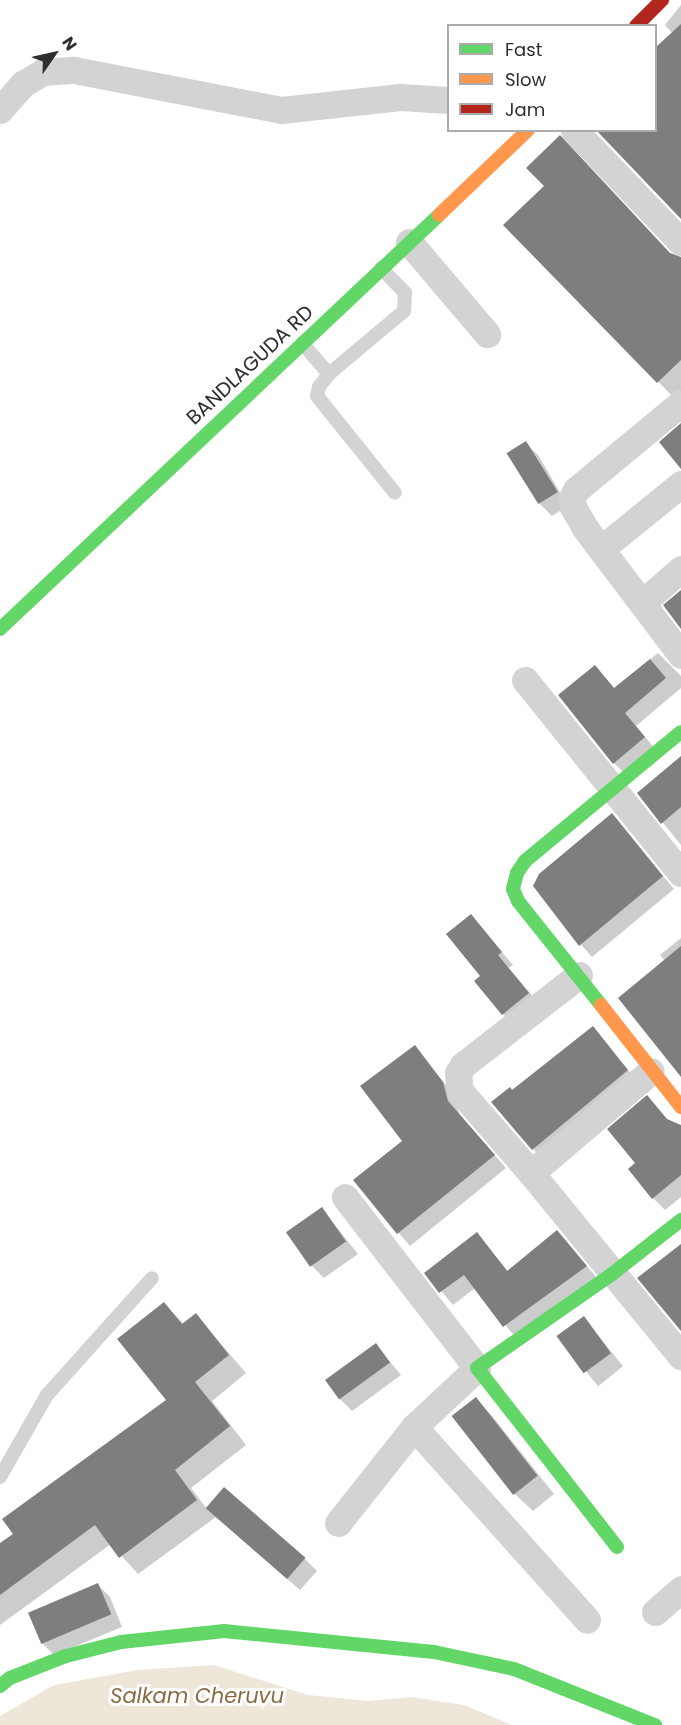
<!DOCTYPE html>
<html>
<head>
<meta charset="utf-8">
<style>
	body { margin:0 }
	#map { position:relative; width:681px; height:1725px; overflow:hidden; background:#fff; font-family:Poppins,sans-serif }
	div>[style] { position:absolute }
	[style*='--x'] { left:calc(var(--x)*1px); top:calc(var(--y)*1px); width:calc(var(--w)*1px); rotate:calc(var(--a)*1deg) }
	.water>* { inset:0; background:#efe6da }
	.shadow>* { inset:0; background:#0003; transform-origin:0 0 }
	.building>* { inset:0; background:#7e7e7e; transform-origin:0 0 }
	.lane>* { height:14px; margin:-7px; padding:0 7px; transform-origin:7px; border-radius:7px; background:#d3d3d3 }
	.street>* { height:27px; margin:-13.5px; padding:0 13.5px; transform-origin:13.5px; border-radius:13.5px; background:#d3d3d3 }
	.fast>* { height:14px; margin:-7px; padding:0 7px; transform-origin:7px; border-radius:7px; background:#63d668 }
	.slow>* { height:14px; margin:-7px; padding:0 7px; transform-origin:7px; border-radius:7px; background:#ff974d }
	.jam>* { height:14px; margin:-7px; padding:0 7px; transform-origin:7px; border-radius:7px; background:#b3261e }
	span { translate:-50% -50%; white-space:nowrap; text-align:center; line-height:1.15; -webkit-text-stroke:6px #fff; paint-order:stroke }
	.street-label { font-size:20px; color:#2e2e2e }
	.water-label { font-size:21px; color:#896b43; font-style:italic }
	.legend { position:absolute; left:447px; top:24px; width:210px; height:108px; box-sizing:border-box; background:#fff; border:2px solid #ababab; margin:0; padding:8px 10px; list-style:none; font-size:18px; color:#2e2e2e }
	.legend li { display:flex; align-items:center; gap:12px; height:30px }
	.legend b { width:30px; border:2px solid #ababab }
	.north { position:absolute; left:24px; top:24px; width:60px; height:60px; -webkit-text-stroke:4px #fff; paint-order:stroke; rotate:56deg; font-size:16px; font-weight:700; line-height:24px; text-align:center; color:#2e2e2e }
	.north::after { content:''; display:block; margin:auto; width:21px; height:27px; background:#2e2e2e; clip-path:polygon(50% 0,100% 100%,50% 72%,0 100%) }
</style>
</head>
<body>
<div id="map">
	<div class="water">
		<div style="clip-path:polygon(214px 1665px,308px 1695px,368px 1701px,411px 1697px,464px 1705px,512px 1725px,0 1725px,0 1716px,54px 1685px,138px 1670px)"></div>
	</div>
	<div class="shadow">
		<div style="clip-path:polygon(681px 5px,681px 217px,656px 130px,656px 49px,673px 34px,665px 25px)"></div>
		<div style="clip-path:polygon(505px 225px,681px 258px,681px 405px)"></div>
		<div style="clip-path:polygon(525px 443px,538px 455px,568px 506px,552px 516px,540px 504px)"></div>
		<div style="clip-path:polygon(658px 653px,681px 676px,681px 688px,636px 726px,656px 750px,626px 775px,614px 763px,595px 667px,615px 689px)"></div>
		<div style="clip-path:polygon(681px 763px,681px 845px,639px 793px)"></div>
		<div style="clip-path:polygon(612px 815px,674px 889px,592px 957px,557px 917px)"></div>
		<div style="clip-path:polygon(471px 916px,513px 965px,509px 968px,541px 1006px,515px 1026px,503px 1014px,483px 976px)"></div>
		<div style="clip-path:polygon(681px 938px,681px 1074px,665px 961px,660px 955px)"></div>
		<div style="clip-path:polygon(593px 1028px,639px 1083px,545px 1161px,533px 1149px,513px 1092px)"></div>
		<div style="clip-path:polygon(414px 1047px,452px 1092px,460px 1115px,506px 1168px,410px 1246px,355px 1181px,404px 1141px)"></div>
		<div style="clip-path:polygon(647px 1097px,671px 1124px,681px 1127px,681px 1197px,665px 1210px,653px 1198px,637px 1164px)"></div>
		<div style="clip-path:polygon(322px 1209px,358px 1254px,324px 1278px,312px 1266px)"></div>
		<div style="clip-path:polygon(557px 1232px,598px 1279px,516px 1338px,475px 1288px,453px 1305px,426px 1273px,477px 1234px,508px 1271px)"></div>
		<div style="clip-path:polygon(164px 1304px,184px 1324px,196px 1315px,246px 1373px,212px 1401px,246px 1445px,191px 1488px,207px 1509px,305px 1559px,317px 1571px,300px 1590px,216px 1517px,138px 1574px,111px 1544px,0 1625px,0 1545px,168px 1400px)"></div>
		<div style="left:584px;top:1318px;width:62px;height:32px;rotate:51deg"></div>
		<div style="clip-path:polygon(376px 1345px,401px 1375px,352px 1411px,340px 1399px)"></div>
		<div style="clip-path:polygon(476px 1399px,493px 1417px,554px 1494px,533px 1511px,515px 1494px)"></div>
		<div style="clip-path:polygon(98px 1585px,110px 1597px,122px 1627px,54px 1655px,42px 1643px)"></div>
	</div>
	<div class="building">
		<div style="clip-path:polygon(681px 24px,681px 219px,596px 130px,656px 130px,656px 47px)"></div>
		<div style="clip-path:polygon(560px 135px,670px 253px,681px 257px,681px 360px,657px 383px,503px 225px,544px 186px,526px 168px)"></div>
		<div style="clip-path:polygon(681px 423px,681px 469px,659px 442px)"></div>
		<div style="left:526px;top:441px;width:60px;height:23px;rotate:58deg"></div>
		<div style="clip-path:polygon(681px 590px,681px 629px,663px 605px)"></div>
		<div style="clip-path:polygon(650px 659px,666px 678px,625px 713px,645px 737px,613px 764px,558px 695px,595px 665px,614px 688px)"></div>
		<div style="clip-path:polygon(681px 756px,681px 807px,661px 824px,637px 793px)"></div>
		<div style="clip-path:polygon(612px 813px,663px 876px,579px 946px,533px 886px,539px 874px)"></div>
		<div style="clip-path:polygon(471px 914px,502px 952px,498px 955px,529px 993px,502px 1015px,474px 981px,480px 976px,446px 934px)"></div>
		<div style="clip-path:polygon(681px 946px,681px 1077px,618px 998px)"></div>
		<div style="clip-path:polygon(593px 1026px,628px 1070px,532px 1150px,491px 1102px,510px 1087px,512px 1090px)"></div>
		<div style="clip-path:polygon(415px 1045px,443px 1082px,448px 1101px,495px 1155px,397px 1234px,353px 1180px,402px 1141px,360px 1086px)"></div>
		<div style="clip-path:polygon(647px 1095px,667px 1119px,681px 1125px,681px 1175px,652px 1199px,628px 1169px,635px 1163px,607px 1129px)"></div>
		<div style="left:322px;top:1207px;width:42px;height:44px;rotate:55deg"></div>
		<div style="clip-path:polygon(557px 1230px,587px 1266px,503px 1327px,464px 1275px,439px 1293px,424px 1273px,477px 1232px,507px 1271px)"></div>
		<div style="clip-path:polygon(681px 1244px,681px 1331px,637px 1278px)"></div>
		<div style="clip-path:polygon(164px 1302px,182px 1324px,196px 1313px,229px 1355px,195px 1382px,230px 1426px,175px 1470px,197px 1500px,119px 1558px,95px 1525px,0 1595px,0 1543px,13px 1534px,2px 1519px,166px 1400px,117px 1339px)"></div>
		<div style="left:584px;top:1316px;width:46px;height:34px;rotate:54deg"></div>
		<div style="left:376px;top:1343px;width:24px;height:63px;rotate:54deg"></div>
		<div style="left:476px;top:1397px;width:100px;height:31px;rotate:52deg"></div>
		<div style="left:224px;top:1487px;width:108px;height:28px;rotate:41deg"></div>
		<div style="left:98px;top:1583px;width:34px;height:76px;rotate:67deg"></div>
	</div>
	<div class="lane">
		<div style="--x:381;--y:268;--w:35;--a:46"></div>
		<div style="--x:405;--y:293;--w:18;--a:93"></div>
		<div style="--x:404;--y:311;--w:98;--a:140"></div>
		<div style="--x:329;--y:374;--w:16;--a:128"></div>
		<div style="--x:319;--y:387;--w:9;--a:103"></div>
		<div style="--x:317;--y:396;--w:124;--a:51.2"></div>
		<div style="--x:302;--y:343;--w:41;--a:48.9"></div>
		<div style="--x:0;--y:1477;--w:95;--a:-60.2"></div>
		<div style="--x:47;--y:1395;--w:157;--a:-48.1"></div>
	</div>
	<div class="street">
		<div style="--x:0;--y:110;--w:35;--a:-49"></div>
		<div style="--x:23;--y:84;--w:23;--a:-31"></div>
		<div style="--x:43;--y:72;--w:31;--a:-4"></div>
		<div style="--x:74;--y:70;--w:211;--a:10.9"></div>
		<div style="--x:281;--y:110;--w:120;--a:-6.2"></div>
		<div style="--x:400;--y:97;--w:48;--a:3.6"></div>
		<div style="--x:574;--y:130;--w:155;--a:46.3"></div>
		<div style="--x:409;--y:242;--w:121;--a:49.7"></div>
		<div style="--x:681;--y:403;--w:136;--a:140.4"></div>
		<div style="--x:576;--y:490;--w:9;--a:117"></div>
		<div style="--x:572;--y:498;--w:9;--a:84"></div>
		<div style="--x:573;--y:507;--w:24;--a:60"></div>
		<div style="--x:585;--y:528;--w:159;--a:52.9"></div>
		<div style="--x:601;--y:549;--w:103;--a:-39.1"></div>
		<div style="--x:642;--y:603;--w:52;--a:-41.1"></div>
		<div style="--x:525;--y:680;--w:248;--a:51.1"></div>
		<div style="--x:579;--y:975;--w:147;--a:142.2"></div>
		<div style="--x:463;--y:1065;--w:9;--a:122"></div>
		<div style="--x:458;--y:1073;--w:18;--a:84"></div>
		<div style="--x:460;--y:1091;--w:108;--a:49.1"></div>
		<div style="--x:531;--y:1173;--w:157;--a:-40.4"></div>
		<div style="--x:531;--y:1173;--w:237;--a:50.7"></div>
		<div style="--x:414;--y:1427;--w:259;--a:48.1"></div>
		<div style="--x:338;--y:1523;--w:122;--a:-51.6"></div>
		<div style="--x:414;--y:1427;--w:86;--a:-43.1"></div>
		<div style="--x:477;--y:1368;--w:216;--a:-127.7"></div>
		<div style="--x:655;--y:1612;--w:35;--a:-41"></div>
	</div>
	<div class="fast">
		<div style="--x:0;--y:629;--w:603;--a:-43.32"></div>
		<div style="--x:601;--y:1005;--w:133;--a:-128.6"></div>
		<div style="--x:518;--y:901;--w:13;--a:-113"></div>
		<div style="--x:513;--y:889;--w:16;--a:-76"></div>
		<div style="--x:517;--y:873;--w:14;--a:-56"></div>
		<div style="--x:525;--y:861;--w:202;--a:-39.6"></div>
		<div style="--x:617;--y:1547;--w:227;--a:-128"></div>
		<div style="--x:477;--y:1368;--w:165;--a:-34.8"></div>
		<div style="--x:612;--y:1274;--w:88;--a:-38"></div>
		<div style="--x:0;--y:1686;--w:13;--a:-39"></div>
		<div style="--x:10;--y:1678;--w:60;--a:-21.4"></div>
		<div style="--x:66;--y:1656;--w:57;--a:-14.3"></div>
		<div style="--x:121;--y:1642;--w:104;--a:-6.1"></div>
		<div style="--x:224;--y:1631;--w:211;--a:5.7"></div>
		<div style="--x:434;--y:1652;--w:82;--a:12"></div>
		<div style="--x:514;--y:1669;--w:152;--a:21.7"></div>
	</div>
	<div class="slow">
		<div style="--x:439;--y:215;--w:123;--a:-43.7"></div>
		<div style="--x:601;--y:1005;--w:130;--a:51.9"></div>
	</div>
	<div class="jam">
		<div style="--x:636;--y:26;--w:37;--a:-45"></div>
	</div>
	<div class="street-label">
		<span style="left:250px;top:365px;rotate:-43deg">BANDLAGUDA RD</span>
	</div>
	<div class="water-label">
		<span style="left:197px;top:1696px">Salkam Cheruvu</span>
	</div>
	<ul class="legend">
	<li><b style="height:8px;background:#63d668"></b>Fast</li>
	<li><b style="height:8px;background:#ff974d"></b>Slow</li>
	<li><b style="height:8px;background:#b3261e"></b>Jam</li>
	</ul>
	<div class="north">N</div>
</div>
</body>
</html>
